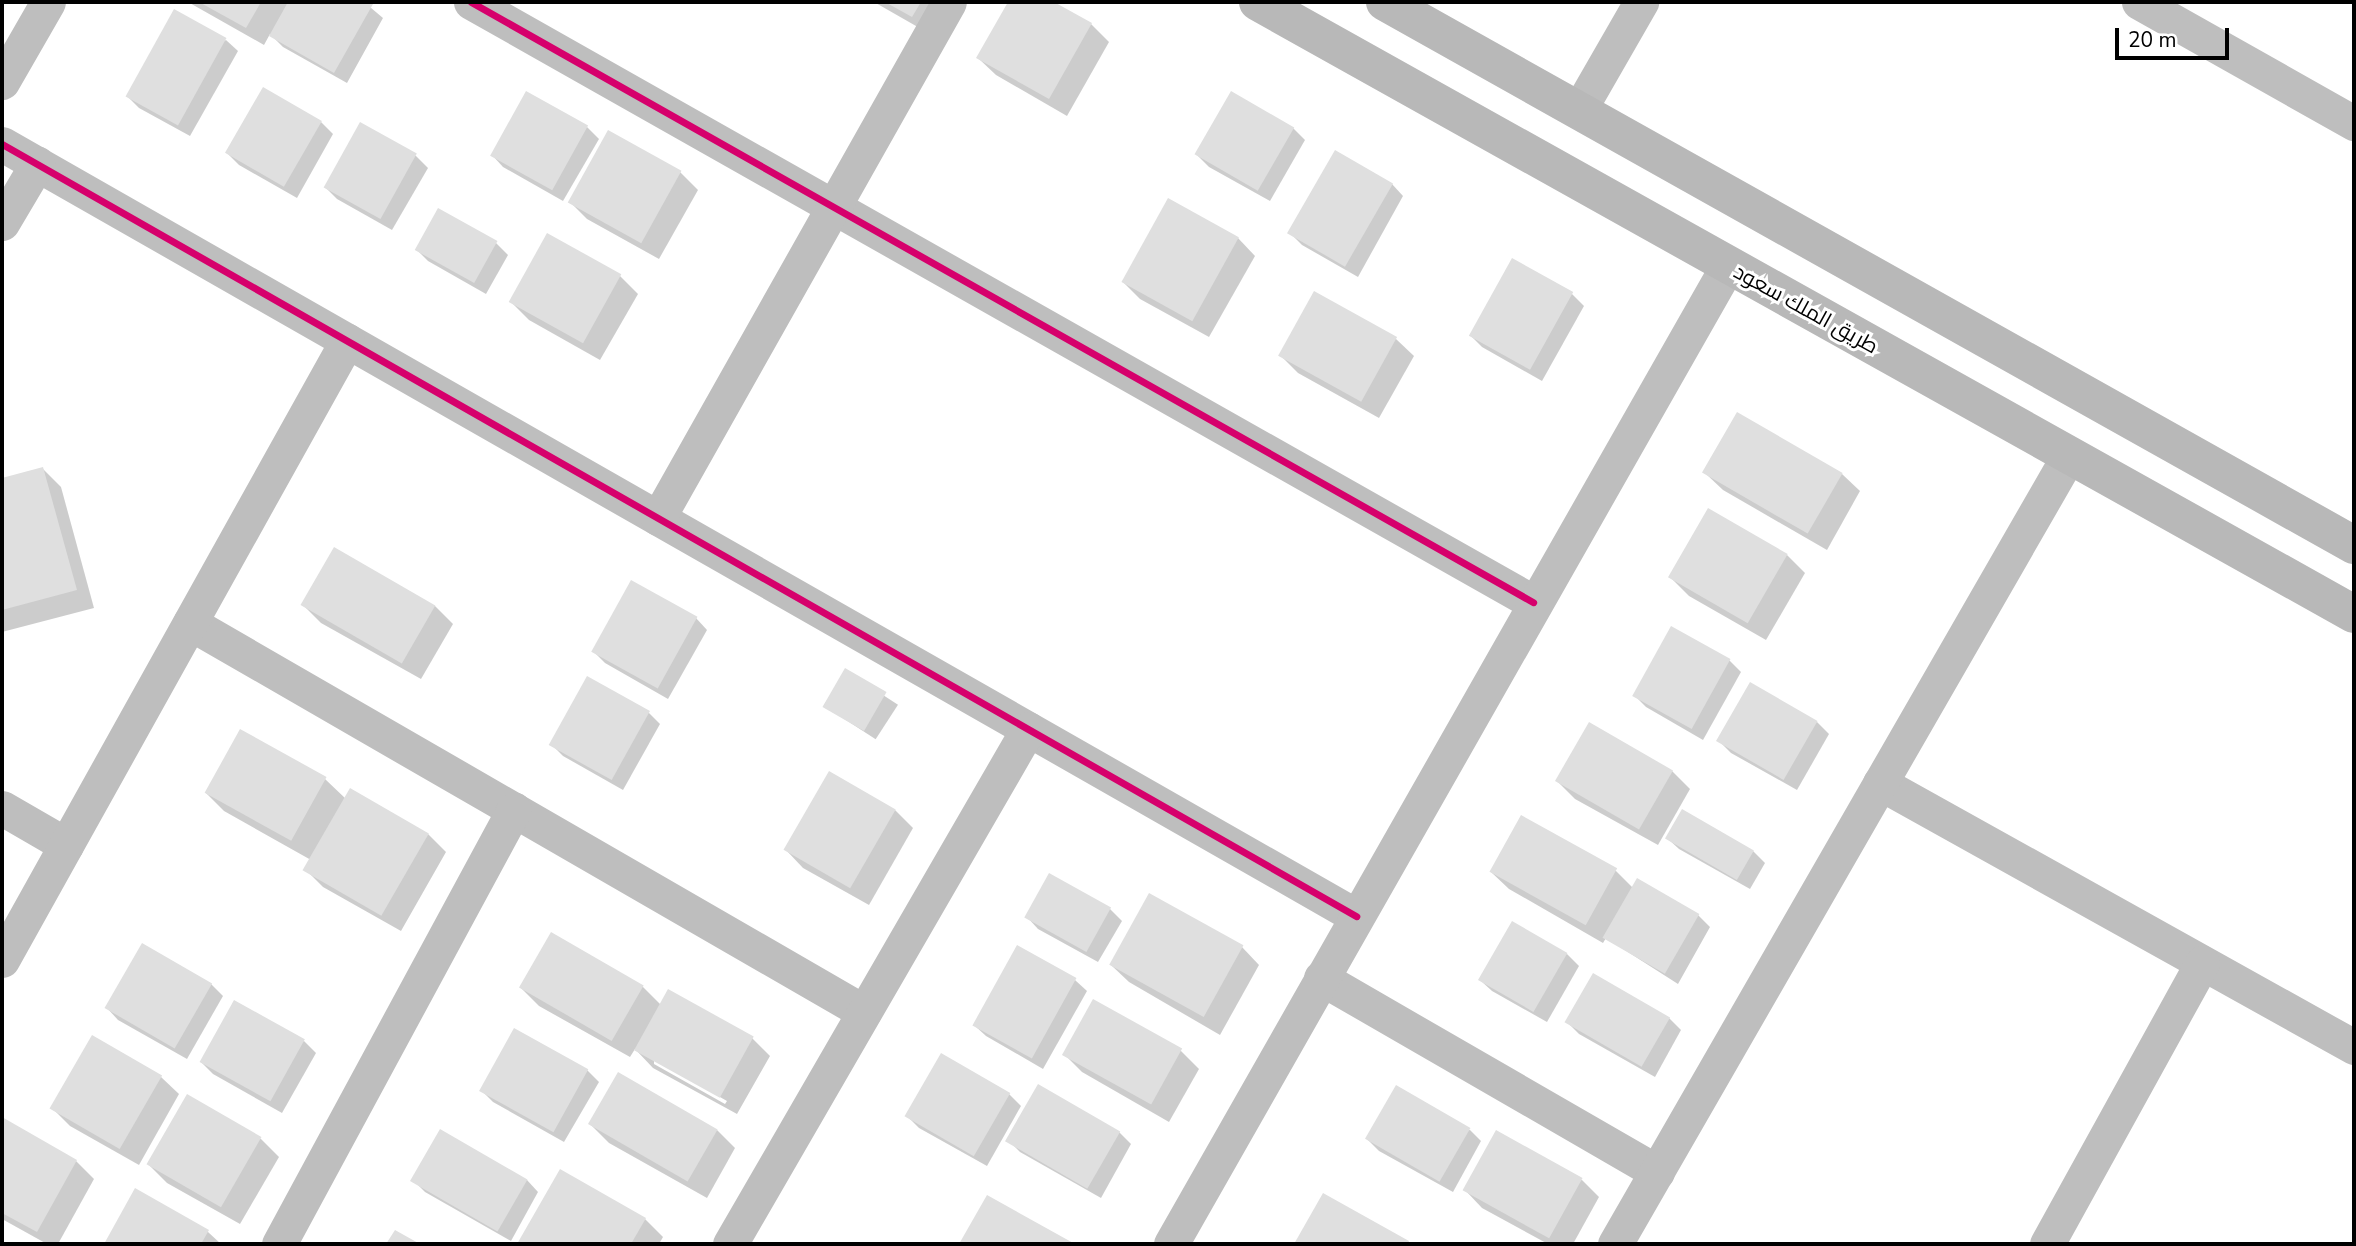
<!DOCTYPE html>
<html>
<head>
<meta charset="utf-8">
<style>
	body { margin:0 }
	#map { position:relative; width:2356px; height:1246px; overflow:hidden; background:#fff; font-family:"Nunito Sans",Cairo,sans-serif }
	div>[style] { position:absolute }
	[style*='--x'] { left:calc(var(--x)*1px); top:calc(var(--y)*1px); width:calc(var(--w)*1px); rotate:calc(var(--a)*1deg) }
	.shadow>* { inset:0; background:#0003; transform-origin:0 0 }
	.building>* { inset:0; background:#dfdfdf; transform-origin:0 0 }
	.minor>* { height:35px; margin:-17.5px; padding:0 17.5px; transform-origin:17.5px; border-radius:17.5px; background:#bebebe }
	.secondary>* { height:38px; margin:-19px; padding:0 19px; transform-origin:19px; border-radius:19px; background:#b8b8b8 }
	.cycleway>* { height:7px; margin:-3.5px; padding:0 3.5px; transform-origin:3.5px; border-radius:3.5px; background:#d6006c }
	span { translate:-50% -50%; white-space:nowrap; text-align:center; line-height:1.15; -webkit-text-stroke:6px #fff; paint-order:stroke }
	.street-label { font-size:21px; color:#000 }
	.frame { position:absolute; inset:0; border:4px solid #000; pointer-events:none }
	.scale { position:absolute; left:2115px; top:28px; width:114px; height:32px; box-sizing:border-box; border:4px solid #000; border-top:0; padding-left:9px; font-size:21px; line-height:24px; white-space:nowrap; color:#000; -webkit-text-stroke:5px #fff; paint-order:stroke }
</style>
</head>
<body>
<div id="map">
	<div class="shadow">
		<div style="clip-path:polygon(188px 2px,364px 2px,383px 18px,347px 83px,283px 47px,270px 34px,264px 45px)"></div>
		<div style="clip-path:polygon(874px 2px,948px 2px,930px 34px)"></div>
		<div style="clip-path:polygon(1010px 2px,1051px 2px,1091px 24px,1109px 42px,1067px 116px,996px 75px,978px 58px)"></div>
		<div style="clip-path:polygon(226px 40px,238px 51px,190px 136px,139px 108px,127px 96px)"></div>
		<div style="clip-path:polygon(321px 122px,333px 134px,297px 198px,239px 165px,227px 153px)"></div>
		<div style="clip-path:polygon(361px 125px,416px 156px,428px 168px,392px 230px,337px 199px,325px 187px)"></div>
		<div style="clip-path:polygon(587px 127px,599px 139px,563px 201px,503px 167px,492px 155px)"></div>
		<div style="clip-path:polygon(1293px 128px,1305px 140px,1270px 201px,1209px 167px,1197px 155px)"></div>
		<div style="clip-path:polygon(680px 172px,698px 190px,659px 259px,587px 219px,570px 202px)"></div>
		<div style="clip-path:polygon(1392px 184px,1403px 196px,1358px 277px,1302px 245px,1291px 234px)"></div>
		<div style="clip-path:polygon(438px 210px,496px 243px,508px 255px,486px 294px,428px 261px,416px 249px)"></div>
		<div style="clip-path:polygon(548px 236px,620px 276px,638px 294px,600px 360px,529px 320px,511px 302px)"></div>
		<div style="clip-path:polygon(1238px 238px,1255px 256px,1209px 337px,1140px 299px,1122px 281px)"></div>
		<div style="clip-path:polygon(1513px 260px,1572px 294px,1584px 306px,1542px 381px,1482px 347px,1470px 335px)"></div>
		<div style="clip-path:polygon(1315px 293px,1396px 339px,1414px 356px,1379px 418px,1298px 373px,1280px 355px)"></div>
		<div style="clip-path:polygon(1737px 414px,1842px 474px,1860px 491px,1827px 550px,1723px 490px,1705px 473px)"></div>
		<div style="clip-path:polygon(43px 469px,61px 487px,94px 608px,2px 632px,2px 480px)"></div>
		<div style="clip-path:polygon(1787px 555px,1805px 573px,1766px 640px,1689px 596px,1671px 578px)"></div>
		<div style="clip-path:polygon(303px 605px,435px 606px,453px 624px,421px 679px,321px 623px)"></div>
		<div style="clip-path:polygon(696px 618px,707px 630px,668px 699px,605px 663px,593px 651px)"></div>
		<div style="clip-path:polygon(1672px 628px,1729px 660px,1741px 672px,1703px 740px,1646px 707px,1634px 695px)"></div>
		<div style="left:846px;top:671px;width:62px;height:41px;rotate:33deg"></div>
		<div style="clip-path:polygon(648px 712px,660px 724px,623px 790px,563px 756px,551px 744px)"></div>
		<div style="clip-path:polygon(1817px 722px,1829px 734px,1797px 790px,1731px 753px,1719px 741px)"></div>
		<div style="clip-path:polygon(1672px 771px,1690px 789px,1658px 845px,1575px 799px,1557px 781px)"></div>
		<div style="clip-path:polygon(325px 779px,346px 799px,428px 834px,446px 852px,401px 931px,323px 887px,305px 869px,311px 860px,224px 811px,206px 793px)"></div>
		<div style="clip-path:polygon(895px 810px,913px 828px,869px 905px,803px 868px,786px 850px)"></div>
		<div style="clip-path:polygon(1667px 838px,1753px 851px,1765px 863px,1750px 889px,1679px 849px)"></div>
		<div style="clip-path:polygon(1616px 871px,1633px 888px,1698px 915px,1710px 927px,1678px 984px,1606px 938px,1603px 943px,1509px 889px,1491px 872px)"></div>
		<div style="clip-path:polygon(1110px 909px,1122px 921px,1098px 962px,1038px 929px,1027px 917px)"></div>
		<div style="clip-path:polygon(1018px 947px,1075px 980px,1087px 991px,1043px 1069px,986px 1036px,974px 1025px)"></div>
		<div style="clip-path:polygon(1242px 947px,1259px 965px,1220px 1035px,1129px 982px,1111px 965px)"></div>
		<div style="clip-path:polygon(1567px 954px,1579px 966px,1547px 1022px,1492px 991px,1480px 980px)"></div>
		<div style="clip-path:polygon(211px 984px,223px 996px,187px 1059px,118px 1020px,107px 1008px)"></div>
		<div style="clip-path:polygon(evenodd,642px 986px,661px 1005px,752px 1038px,770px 1056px,737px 1114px,653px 1068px,635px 1049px,630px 1057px,539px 1006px,521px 988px,642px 986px,654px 1060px,727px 1101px,725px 1104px,654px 1064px,654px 1060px)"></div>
		<div style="clip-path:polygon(1094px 1002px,1181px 1051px,1199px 1069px,1169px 1122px,1082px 1072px,1064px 1054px)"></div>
		<div style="clip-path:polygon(1669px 1018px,1681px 1030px,1655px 1077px,1579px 1034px,1567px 1022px)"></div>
		<div style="clip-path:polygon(92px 1038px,161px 1077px,179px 1094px,139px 1165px,70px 1126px,52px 1108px)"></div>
		<div style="clip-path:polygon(304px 1041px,316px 1053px,282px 1113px,213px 1074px,201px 1062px)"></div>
		<div style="clip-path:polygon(587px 1070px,599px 1082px,564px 1142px,493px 1102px,481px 1090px)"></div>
		<div style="clip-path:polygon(619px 1075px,717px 1130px,735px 1148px,707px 1198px,609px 1143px,591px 1125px)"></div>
		<div style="clip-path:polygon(1009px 1094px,1021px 1106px,987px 1166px,919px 1128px,907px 1116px)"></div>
		<div style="clip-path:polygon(187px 1097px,261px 1139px,279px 1157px,240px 1224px,167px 1183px,149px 1165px)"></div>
		<div style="clip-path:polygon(2px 1119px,76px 1161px,94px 1179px,58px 1244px,47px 1244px,2px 1219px)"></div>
		<div style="clip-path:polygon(1470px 1130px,1481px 1141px,1453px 1192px,1379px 1151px,1367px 1139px)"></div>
		<div style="clip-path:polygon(1119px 1132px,1131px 1144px,1101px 1198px,1020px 1152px,1008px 1140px)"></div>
		<div style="clip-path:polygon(413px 1180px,527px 1180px,538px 1192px,511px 1241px,425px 1192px)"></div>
		<div style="clip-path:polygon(1582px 1180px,1599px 1197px,1573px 1244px,1548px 1244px,1482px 1208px,1465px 1190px)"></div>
		<div style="clip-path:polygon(136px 1191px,208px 1232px,221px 1244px,106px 1244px)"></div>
		<div style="clip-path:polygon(1324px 1195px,1408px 1242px,1410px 1244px,1296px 1244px)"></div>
		<div style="clip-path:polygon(988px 1197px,1072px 1244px,961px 1244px)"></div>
		<div style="clip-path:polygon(645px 1219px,663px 1237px,659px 1244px,520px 1244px)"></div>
	</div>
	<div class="building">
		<div style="clip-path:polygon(199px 2px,261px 2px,246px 28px)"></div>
		<div style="clip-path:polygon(288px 2px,373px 4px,334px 73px,269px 36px)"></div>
		<div style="clip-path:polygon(885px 2px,921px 2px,912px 17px)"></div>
		<div style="clip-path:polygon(1008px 2px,1054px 2px,1092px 23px,1049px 99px,976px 58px)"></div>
		<div style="left:174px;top:9px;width:60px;height:100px;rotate:29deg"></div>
		<div style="left:263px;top:87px;width:68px;height:76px;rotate:30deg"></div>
		<div style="left:526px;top:91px;width:71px;height:74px;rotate:29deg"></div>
		<div style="left:1231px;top:91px;width:73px;height:73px;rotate:30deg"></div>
		<div style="left:360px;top:122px;width:65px;height:75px;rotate:29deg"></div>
		<div style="left:608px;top:130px;width:84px;height:83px;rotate:29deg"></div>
		<div style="left:1335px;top:150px;width:67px;height:96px;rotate:30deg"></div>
		<div style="left:1168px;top:198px;width:81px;height:96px;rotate:29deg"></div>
		<div style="left:438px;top:208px;width:68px;height:48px;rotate:29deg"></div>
		<div style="left:547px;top:233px;width:85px;height:79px;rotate:29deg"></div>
		<div style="left:1512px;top:258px;width:70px;height:89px;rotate:29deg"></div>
		<div style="left:1314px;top:291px;width:95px;height:74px;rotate:29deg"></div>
		<div style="left:1737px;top:412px;width:122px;height:70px;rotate:30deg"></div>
		<div style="clip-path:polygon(43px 467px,77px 590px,2px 610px,2px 478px)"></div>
		<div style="left:1708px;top:508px;width:92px;height:80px;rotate:30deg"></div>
		<div style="left:334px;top:547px;width:117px;height:67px;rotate:30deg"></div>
		<div style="left:631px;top:580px;width:76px;height:82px;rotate:29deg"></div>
		<div style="left:1671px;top:626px;width:68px;height:80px;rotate:29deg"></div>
		<div style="left:845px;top:668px;width:48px;height:45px;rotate:30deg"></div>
		<div style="left:587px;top:676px;width:72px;height:79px;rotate:29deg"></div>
		<div style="left:1750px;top:682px;width:78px;height:68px;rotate:30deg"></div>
		<div style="left:1589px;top:722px;width:97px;height:68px;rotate:30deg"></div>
		<div style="left:240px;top:729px;width:99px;height:73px;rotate:29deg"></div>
		<div style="left:829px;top:771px;width:77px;height:91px;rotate:30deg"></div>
		<div style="left:350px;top:788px;width:91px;height:95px;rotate:30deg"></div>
		<div style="left:1682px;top:809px;width:83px;height:34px;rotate:30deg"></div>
		<div style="left:1521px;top:815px;width:110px;height:65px;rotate:29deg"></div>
		<div style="left:1049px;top:873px;width:71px;height:51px;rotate:29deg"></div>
		<div style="left:1637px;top:878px;width:72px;height:69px;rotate:30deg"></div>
		<div style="left:1149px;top:893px;width:108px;height:82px;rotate:29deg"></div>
		<div style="left:1512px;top:921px;width:64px;height:68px;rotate:30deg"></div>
		<div style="left:551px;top:932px;width:107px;height:64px;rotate:30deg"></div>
		<div style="left:142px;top:943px;width:81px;height:75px;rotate:30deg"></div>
		<div style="left:1017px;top:945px;width:68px;height:92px;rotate:29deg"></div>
		<div style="left:1593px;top:973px;width:89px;height:57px;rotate:30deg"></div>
		<div style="left:668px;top:989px;width:98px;height:70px;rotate:29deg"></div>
		<div style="left:1093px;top:999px;width:102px;height:64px;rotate:29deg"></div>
		<div style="left:234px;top:1000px;width:81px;height:71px;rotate:29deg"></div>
		<div style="left:514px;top:1028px;width:85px;height:72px;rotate:29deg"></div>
		<div style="left:92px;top:1035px;width:81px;height:85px;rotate:30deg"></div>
		<div style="left:941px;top:1053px;width:80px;height:73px;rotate:30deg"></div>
		<div style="left:618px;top:1072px;width:115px;height:60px;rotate:30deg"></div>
		<div style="left:1038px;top:1084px;width:95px;height:66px;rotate:30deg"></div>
		<div style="left:1396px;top:1085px;width:86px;height:62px;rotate:30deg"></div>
		<div style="left:187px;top:1094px;width:86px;height:81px;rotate:30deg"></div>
		<div style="clip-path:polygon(2px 1117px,77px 1160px,37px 1232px,2px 1213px)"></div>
		<div style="left:440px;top:1129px;width:101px;height:60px;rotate:30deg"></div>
		<div style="left:1496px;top:1130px;width:99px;height:69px;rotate:29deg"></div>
		<div style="clip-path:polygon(560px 1169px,646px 1218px,631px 1244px,517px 1244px)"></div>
		<div style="clip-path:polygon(135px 1188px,209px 1230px,201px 1244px,104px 1244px)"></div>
		<div style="clip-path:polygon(1323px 1193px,1409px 1241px,1408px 1244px,1294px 1244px)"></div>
		<div style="clip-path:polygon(987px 1195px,1075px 1244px,959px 1244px)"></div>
		<div style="clip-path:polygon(395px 1230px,420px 1244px,386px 1244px)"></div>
	</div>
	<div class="minor">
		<div style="--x:471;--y:2;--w:1220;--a:29.47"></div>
		<div style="--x:2139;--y:2;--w:247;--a:29.4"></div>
		<div style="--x:2;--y:82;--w:92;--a:-60.1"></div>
		<div style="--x:1579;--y:110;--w:125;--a:-60.1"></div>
		<div style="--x:2;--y:144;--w:1559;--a:29.69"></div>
		<div style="--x:2;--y:223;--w:69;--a:-59.3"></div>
		<div style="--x:658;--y:518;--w:592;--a:-60.58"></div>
		<div style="--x:190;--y:623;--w:778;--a:29.99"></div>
		<div style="--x:1880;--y:783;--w:543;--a:29.12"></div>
		<div style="--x:2;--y:808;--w:74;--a:30"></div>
		<div style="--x:2;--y:960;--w:709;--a:-60.87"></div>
		<div style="--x:1321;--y:978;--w:388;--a:30"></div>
		<div style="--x:279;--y:1244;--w:494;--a:-61.6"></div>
		<div style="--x:730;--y:1244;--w:595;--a:-59.94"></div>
		<div style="--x:1171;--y:1244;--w:1126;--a:-60.36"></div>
		<div style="--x:1615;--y:1244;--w:910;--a:-60.08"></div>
		<div style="--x:2047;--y:1244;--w:321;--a:-61.1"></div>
	</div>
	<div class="secondary">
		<div style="--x:1258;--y:2;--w:1255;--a:29.18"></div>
		<div style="--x:1385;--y:2;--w:1111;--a:29.27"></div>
	</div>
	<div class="cycleway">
		<div style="--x:471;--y:2;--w:1220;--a:29.47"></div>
		<div style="--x:2;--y:144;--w:1559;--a:29.69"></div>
	</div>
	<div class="street-label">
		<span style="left:1806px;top:309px;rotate:29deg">طريق الملك سعود</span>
	</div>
	<div class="frame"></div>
	<div class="scale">20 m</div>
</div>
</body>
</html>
